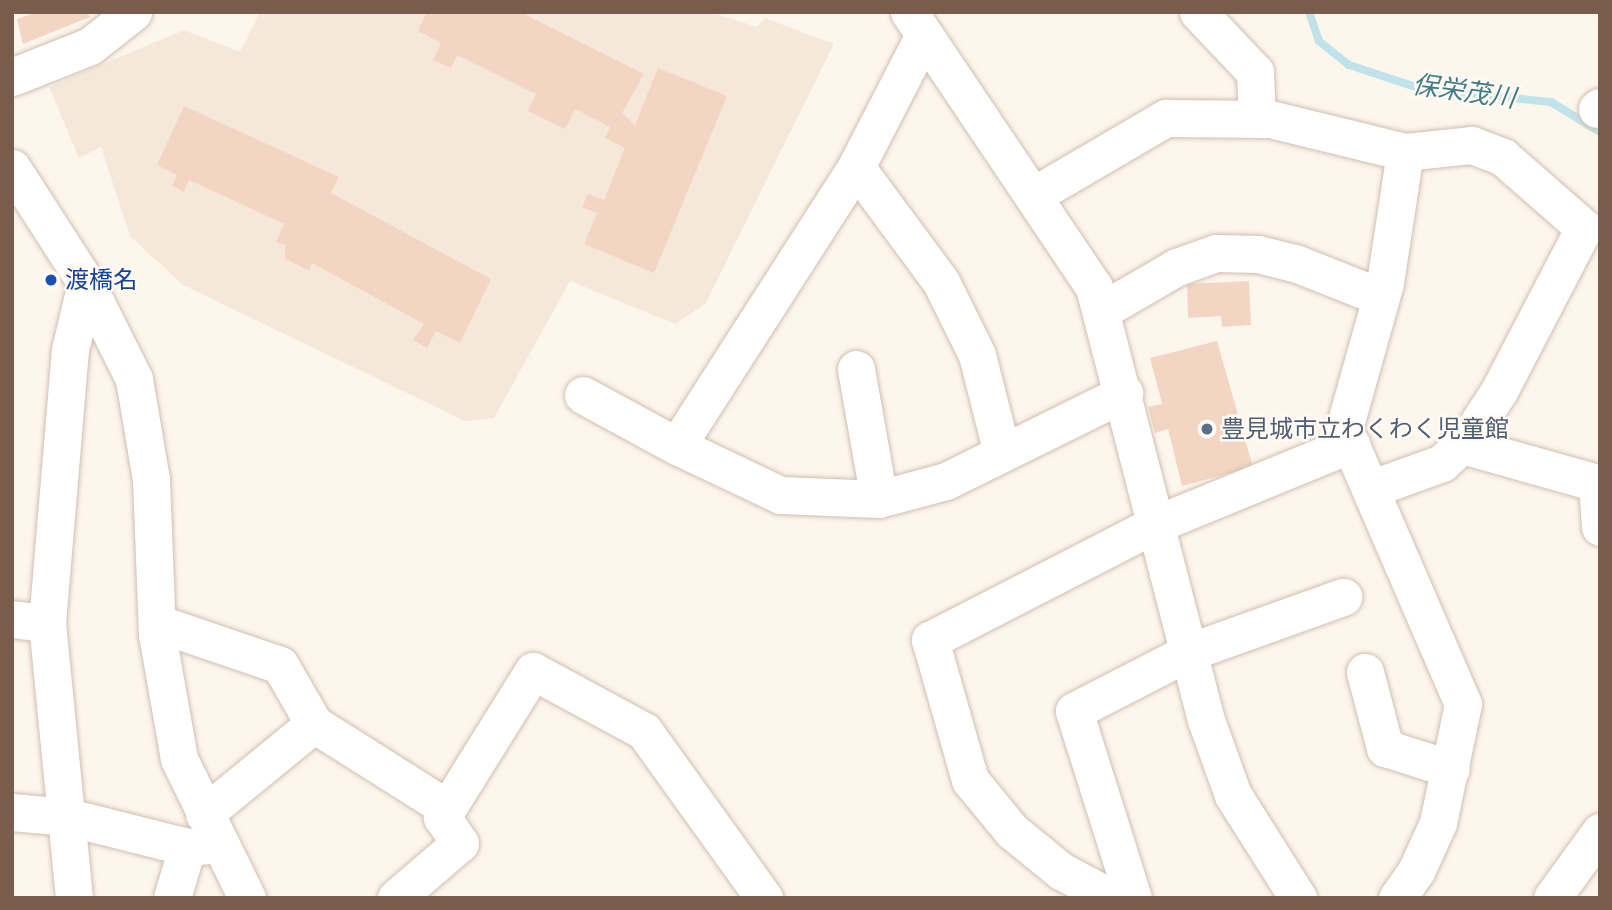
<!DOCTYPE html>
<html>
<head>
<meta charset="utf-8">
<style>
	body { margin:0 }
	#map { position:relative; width:1612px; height:910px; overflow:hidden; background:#fdf6ec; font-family:"PT Sans","Noto Sans JP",sans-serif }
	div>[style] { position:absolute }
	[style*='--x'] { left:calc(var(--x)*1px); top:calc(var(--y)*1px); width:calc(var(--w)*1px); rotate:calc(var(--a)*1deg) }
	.residential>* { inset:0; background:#f5e8da }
	.stream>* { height:8px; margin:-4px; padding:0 4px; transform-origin:4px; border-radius:4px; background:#bfe3e8 }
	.building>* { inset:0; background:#f3d5c3 }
	.roads { filter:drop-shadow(0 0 2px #d1beb0) drop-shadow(0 0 2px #d1beb0) }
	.minor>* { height:37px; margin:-18.5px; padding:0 18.5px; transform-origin:18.5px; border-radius:18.5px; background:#fff }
	.dots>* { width:19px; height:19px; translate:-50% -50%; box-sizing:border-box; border:4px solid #fffaf3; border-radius:50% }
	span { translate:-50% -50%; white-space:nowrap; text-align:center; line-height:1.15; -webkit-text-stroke:5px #fffaf3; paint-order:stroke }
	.transit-label { font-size:24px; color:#164399 }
	.left { translate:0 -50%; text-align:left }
	.service-label { font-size:24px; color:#4e5e75 }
	.water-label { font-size:26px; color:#437c86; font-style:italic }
	.frame { position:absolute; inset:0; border:14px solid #7a5c4d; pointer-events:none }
</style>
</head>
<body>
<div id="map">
	<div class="residential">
		<div style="clip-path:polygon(260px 12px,711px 12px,757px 27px,765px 18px,834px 44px,705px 304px,675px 324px,570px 281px,494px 418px,465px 421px,183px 285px,130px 236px,101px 147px,79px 158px,49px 87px,184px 30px,240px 52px)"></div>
	</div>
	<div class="stream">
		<div style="--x:1309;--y:12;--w:31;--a:71"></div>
		<div style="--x:1319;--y:41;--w:38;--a:39"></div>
		<div style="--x:1349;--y:65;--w:74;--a:18.2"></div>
		<div style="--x:1419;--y:88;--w:133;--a:6.1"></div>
		<div style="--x:1551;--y:102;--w:57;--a:31.5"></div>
	</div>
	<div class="building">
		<div style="clip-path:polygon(38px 12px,87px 12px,90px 17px,23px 44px,17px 19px)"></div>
		<div style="clip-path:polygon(427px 12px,520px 12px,644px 74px,622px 113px,635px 125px,658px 68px,727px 96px,654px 273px,584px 244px,597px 213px,582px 207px,588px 194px,604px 200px,625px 148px,605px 138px,610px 127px,575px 109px,565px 129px,528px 111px,536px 94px,457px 55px,451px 68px,433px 60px,441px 43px,418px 31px)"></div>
		<div style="clip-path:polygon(184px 106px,339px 177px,331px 193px,491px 279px,460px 343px,436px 331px,427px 348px,413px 340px,424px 324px,312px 263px,309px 270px,285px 259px,285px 245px,276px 242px,284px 224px,189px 180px,184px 192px,172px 186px,177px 175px,157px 165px)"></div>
		<div style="clip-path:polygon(1249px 281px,1251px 325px,1222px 327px,1221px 316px,1188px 318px,1187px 284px)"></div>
		<div style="clip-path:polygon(1217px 341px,1253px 467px,1182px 486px,1168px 429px,1155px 433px,1148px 407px,1162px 404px,1150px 358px)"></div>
	</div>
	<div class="roads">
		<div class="minor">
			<div style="--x:909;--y:12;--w:331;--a:56.1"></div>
			<div style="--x:1094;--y:287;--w:447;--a:75.5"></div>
			<div style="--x:1206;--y:720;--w:80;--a:70.2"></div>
			<div style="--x:1233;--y:795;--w:122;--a:57.7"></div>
			<div style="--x:1198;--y:12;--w:83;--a:46.5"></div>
			<div style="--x:1255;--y:72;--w:47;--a:87.6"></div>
			<div style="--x:923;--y:37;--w:146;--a:117.3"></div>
			<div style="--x:856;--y:167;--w:331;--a:122.7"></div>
			<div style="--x:677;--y:446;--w:114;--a:25.4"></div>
			<div style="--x:780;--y:495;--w:99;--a:2.3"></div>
			<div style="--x:879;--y:499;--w:69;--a:-15"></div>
			<div style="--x:946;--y:481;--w:199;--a:-26.3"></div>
			<div style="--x:12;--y:77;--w:84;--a:-21.7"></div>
			<div style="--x:90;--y:46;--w:55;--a:-38.3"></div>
			<div style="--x:1597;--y:109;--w:4;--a:-34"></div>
			<div style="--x:856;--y:167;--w:143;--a:53.5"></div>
			<div style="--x:941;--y:282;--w:81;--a:63.7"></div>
			<div style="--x:977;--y:355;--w:101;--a:75.7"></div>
			<div style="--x:12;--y:168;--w:137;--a:57.2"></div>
			<div style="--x:86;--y:283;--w:107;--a:63.4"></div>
			<div style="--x:134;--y:379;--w:101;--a:80.4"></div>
			<div style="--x:151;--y:479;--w:155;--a:87.8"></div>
			<div style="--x:157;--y:634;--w:127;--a:80"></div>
			<div style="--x:179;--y:759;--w:155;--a:63.9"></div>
			<div style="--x:1034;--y:195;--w:153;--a:-30.3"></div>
			<div style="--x:1166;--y:118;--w:104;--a:0.6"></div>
			<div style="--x:1270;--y:119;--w:139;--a:13.7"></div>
			<div style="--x:1405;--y:152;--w:133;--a:98.7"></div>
			<div style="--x:1385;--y:283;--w:152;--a:105.7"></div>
			<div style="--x:1344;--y:429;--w:300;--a:66.6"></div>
			<div style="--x:1463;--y:704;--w:122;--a:101.9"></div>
			<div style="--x:1438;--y:823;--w:53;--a:114.6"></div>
			<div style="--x:1416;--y:871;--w:33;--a:125"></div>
			<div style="--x:1101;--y:311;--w:88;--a:-30.1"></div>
			<div style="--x:1177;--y:267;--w:41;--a:-19.7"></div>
			<div style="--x:1216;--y:253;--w:42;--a:1.4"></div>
			<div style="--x:1258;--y:254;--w:38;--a:14"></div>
			<div style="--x:1295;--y:263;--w:92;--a:21.6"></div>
			<div style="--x:856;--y:369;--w:132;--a:80"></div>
			<div style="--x:583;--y:395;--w:107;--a:28.5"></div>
			<div style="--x:1462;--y:445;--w:140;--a:15.7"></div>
			<div style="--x:1597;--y:483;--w:44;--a:86.1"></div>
			<div style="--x:1370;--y:489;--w:77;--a:-19.9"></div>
			<div style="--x:1442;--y:463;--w:34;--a:-43"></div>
			<div style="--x:1467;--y:440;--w:59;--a:-56.9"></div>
			<div style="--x:1499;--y:391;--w:184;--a:-62.5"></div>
			<div style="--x:1584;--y:228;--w:108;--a:-138.8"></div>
			<div style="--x:1503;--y:157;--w:34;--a:-159"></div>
			<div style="--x:1471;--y:145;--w:66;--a:173.9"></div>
			<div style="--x:12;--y:619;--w:35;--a:7"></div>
			<div style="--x:157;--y:623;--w:130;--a:18.9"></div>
			<div style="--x:280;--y:665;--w:68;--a:60"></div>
			<div style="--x:314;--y:724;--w:157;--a:32.3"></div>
			<div style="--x:1365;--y:672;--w:79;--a:75.3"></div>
			<div style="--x:1385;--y:748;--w:69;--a:17.7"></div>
			<div style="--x:12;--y:812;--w:56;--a:5.1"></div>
			<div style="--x:68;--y:817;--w:123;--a:14.1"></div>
			<div style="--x:204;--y:814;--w:142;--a:-39.3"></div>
			<div style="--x:74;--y:898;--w:276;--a:-95.6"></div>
			<div style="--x:47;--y:623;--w:274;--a:-85.2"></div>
			<div style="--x:70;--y:350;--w:69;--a:-76.6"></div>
			<div style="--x:172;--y:898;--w:53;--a:-73.6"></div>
			<div style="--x:187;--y:847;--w:22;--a:-5"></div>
			<div style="--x:396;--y:898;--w:84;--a:-40.7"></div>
			<div style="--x:460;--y:843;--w:32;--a:-125"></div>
			<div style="--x:442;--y:817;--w:172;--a:-58.1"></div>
			<div style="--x:533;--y:671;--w:126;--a:28.4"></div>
			<div style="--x:644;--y:731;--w:206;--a:54.3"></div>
			<div style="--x:1112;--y:898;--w:58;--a:-152.1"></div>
			<div style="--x:1061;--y:871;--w:63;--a:-140.8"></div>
			<div style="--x:1012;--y:831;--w:66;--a:-129.5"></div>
			<div style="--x:970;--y:780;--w:146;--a:-105.9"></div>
			<div style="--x:930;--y:640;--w:254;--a:-27.2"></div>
			<div style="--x:1156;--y:524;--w:211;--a:-22.3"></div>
			<div style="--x:1133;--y:898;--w:196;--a:-107.5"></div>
			<div style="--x:1074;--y:711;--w:129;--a:-27.2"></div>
			<div style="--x:1189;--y:652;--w:164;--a:-19.7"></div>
			<div style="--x:1552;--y:898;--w:82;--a:-54"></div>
		</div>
	</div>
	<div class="dots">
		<div style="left:51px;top:280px;background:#1a4fb4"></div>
		<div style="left:1207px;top:429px;background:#5c6f8a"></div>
	</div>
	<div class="transit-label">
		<span class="left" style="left:65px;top:280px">渡橋名</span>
	</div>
	<div class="service-label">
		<span class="left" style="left:1221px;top:429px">豊見城市立わくわく児童館</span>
	</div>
	<div class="water-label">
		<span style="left:1464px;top:91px;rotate:8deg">保栄茂川</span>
	</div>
	<div class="frame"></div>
</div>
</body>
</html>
